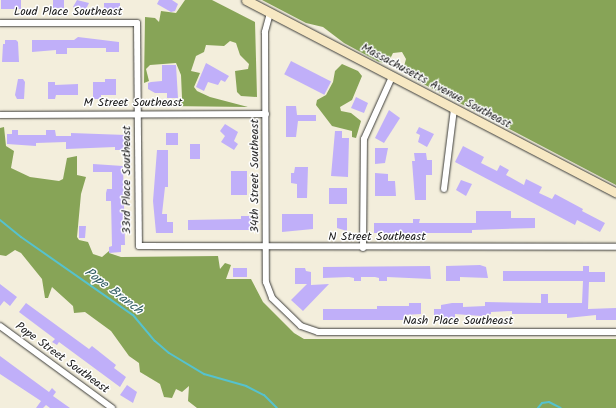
<!DOCTYPE html>
<html>
<head>
<meta charset="utf-8">
<style>
	body { margin:0 }
	#map { position:relative; width:616px; height:408px; overflow:hidden; background:#f3eedc; font-family:Kalam,sans-serif }
	div>[style] { position:absolute }
	[style*='--x'] { left:calc(var(--x)*1px); top:calc(var(--y)*1px); width:calc(var(--w)*1px); rotate:calc(var(--a)*1deg) }
	.forest>* { inset:0; background:#87a457 }
	.stream>* { height:2px; margin:-1px; padding:0 1px; transform-origin:1px; border-radius:1px; background:#56c2ce }
	.building>* { inset:0; background:#c0aff9; transform-origin:0 0 }
	.roads { filter:drop-shadow(0 0 1px #3c3c39) drop-shadow(0 0 1px #3c3c39) }
	.street>* { height:6px; margin:-3px; padding:0 3px; transform-origin:3px; border-radius:3px; background:#fff }
	.secondary>* { height:9px; margin:-4.5px; padding:0 4.5px; transform-origin:4.5px; border-radius:4.5px; background:#f7e8c3 }
	span { translate:-50% -50%; white-space:nowrap; text-align:center; line-height:1.15; -webkit-text-stroke:3px #fff; paint-order:stroke }
	.street-label { font-size:12px; color:#1c1c1c }
	.water-label { font-size:13px; color:#335e63; font-style:italic }
</style>
</head>
<body>
<div id="map">
	<div class="forest">
		<div style="clip-path:polygon(185px 0,212px 0,255px 22px,257px 97px,241px 96px,237px 92px,235px 71px,248px 69px,249px 64px,240px 55px,236px 43px,230px 41px,224px 46px,206px 45px,204px 52px,196px 56px,191px 71px,200px 73px,194px 87px,197px 91px,210px 97px,248px 107px,168px 106px,178px 103px,182px 98px,181px 75px,176px 63px,150px 65px,146px 69px,149px 81px,144px 83px,145px 17px,155px 18px,159px 22px,161px 11px,176px 13px)"></div>
		<div style="clip-path:polygon(262px 0,616px 0,616px 185px,412px 78px,403px 70px,406px 59px,402px 52px,393px 53px,388px 63px,379px 62px,344px 43px,323px 27px,306px 23px)"></div>
		<div style="clip-path:polygon(342px 64px,358px 71px,362px 76px,352px 100px,340px 107px,341px 111px,351px 113px,361px 121px,356px 138px,352px 137px,352px 131px,332px 126px,316px 105px,317px 100px,326px 95px,333px 82px,335px 71px)"></div>
		<div style="clip-path:polygon(4px 127px,6px 146px,14px 151px,11px 168px,30px 177px,59px 181px,63px 179px,67px 158px,77px 156px,77px 175px,86px 177px,81px 194px,77px 237px,79px 240px,88px 242px,93px 254px,102px 257px,109px 251px,109px 253px,121px 257px,218px 256px,220px 269px,225px 263px,231px 265px,226px 279px,251px 279px,263px 302px,294px 333px,304px 339px,616px 339px,616px 408px,197px 408px,188px 401px,189px 386px,182px 392px,176px 389px,172px 398px,164px 397px,160px 384px,140px 372px,139px 363px,129px 356px,111px 331px,85px 312px,74px 313px,73px 306px,52px 287px,48px 298px,45px 298px,42px 279px,21px 253px,15px 250px,6px 256px,0 255px,0 128px)"></div>
	</div>
	<div class="stream">
		<div style="--x:0;--y:220;--w:27;--a:39"></div>
		<div style="--x:21;--y:237;--w:136;--a:34.9"></div>
		<div style="--x:133;--y:315;--w:34;--a:50"></div>
		<div style="--x:155;--y:341;--w:18;--a:41"></div>
		<div style="--x:169;--y:353;--w:41;--a:31"></div>
		<div style="--x:204;--y:374;--w:44;--a:15.9"></div>
		<div style="--x:246;--y:386;--w:20;--a:27"></div>
		<div style="--x:264;--y:395;--w:18;--a:45"></div>
		<div style="--x:538;--y:408;--w:6;--a:-51"></div>
		<div style="--x:542;--y:403;--w:7;--a:-8"></div>
		<div style="--x:549;--y:402;--w:13;--a:27"></div>
	</div>
	<div class="building">
		<div style="left:1px;top:0;width:20px;height:9px"></div>
		<div style="left:53px;top:0;width:11px;height:8px"></div>
		<div style="clip-path:polygon(77px 0,89px 3px,85px 11px,73px 7px)"></div>
		<div style="clip-path:polygon(159px 0,172px 0,178px 4px,175px 11px,171px 12px,157px 4px)"></div>
		<div style="left:104px;top:3px;width:16px;height:10px"></div>
		<div style="clip-path:polygon(78px 37px,119px 42px,119px 52px,106px 52px,106px 48px,67px 48px,67px 54px,56px 54px,56px 50px,32px 52px,32px 40px,74px 40px)"></div>
		<div style="clip-path:polygon(5px 40px,16px 40px,18px 42px,19px 62px,2px 62px,3px 44px,5px 44px)"></div>
		<div style="left:291px;top:61px;width:45px;height:15px;rotate:27deg"></div>
		<div style="clip-path:polygon(206px 63px,229px 76px,225px 82px,221px 80px,218px 85px,208px 82px,204px 91px,196px 87px)"></div>
		<div style="clip-path:polygon(162px 65px,176px 65px,178px 98px,167px 98px,167px 93px,155px 93px,148px 89px,148px 83px,151px 82px,162px 81px)"></div>
		<div style="clip-path:polygon(18px 79px,23px 79px,25px 82px,24px 99px,17px 99px,15px 95px)"></div>
		<div style="clip-path:polygon(105px 79px,116px 79px,116px 95px,101px 95px,101px 99px,93px 99px,93px 82px,105px 82px)"></div>
		<div style="clip-path:polygon(48px 82px,55px 82px,55px 85px,78px 84px,78px 95px,56px 95px,55px 99px,48px 99px)"></div>
		<div style="clip-path:polygon(356px 97px,368px 103px,364px 113px,351px 108px)"></div>
		<div style="clip-path:polygon(286px 106px,296px 106px,297px 115px,316px 115px,316px 121px,298px 121px,296px 137px,286px 137px)"></div>
		<div style="clip-path:polygon(389px 110px,400px 118px,384px 143px,375px 138px)"></div>
		<div style="clip-path:polygon(225px 124px,238px 132px,234px 141px,238px 144px,234px 150px,221px 142px,225px 136px,220px 131px)"></div>
		<div style="clip-path:polygon(419px 127px,434px 134px,427px 147px,418px 142px,420px 135px,416px 133px)"></div>
		<div style="clip-path:polygon(12px 130px,18px 130px,18px 135px,46px 135px,46px 130px,55px 130px,56px 136px,71px 136px,71px 133px,126px 135px,126px 150px,115px 150px,115px 147px,66px 149px,66px 142px,36px 143px,36px 146px,7px 144px,7px 134px,12px 134px)"></div>
		<div style="clip-path:polygon(335px 131px,342px 131px,342px 138px,349px 138px,348px 177px,331px 176px)"></div>
		<div style="left:178px;top:133px;width:12px;height:12px;rotate:90deg"></div>
		<div style="left:190px;top:144px;width:10px;height:15px"></div>
		<div style="clip-path:polygon(463px 146px,484px 157px,481px 163px,497px 171px,500px 165px,509px 170px,506px 175px,524px 185px,526px 179px,542px 187px,539px 193px,552px 199px,555px 194px,583px 209px,582px 211px,605px 223px,600px 232px,577px 220px,575px 225px,455px 162px)"></div>
		<div style="clip-path:polygon(375px 148px,388px 148px,385px 163px,375px 164px)"></div>
		<div style="clip-path:polygon(157px 150px,168px 150px,168px 187px,165px 187px,162px 214px,167px 214px,167px 222px,173px 222px,173px 233px,156px 233px,153px 201px)"></div>
		<div style="clip-path:polygon(414px 153px,426px 153px,427px 160px,432px 160px,432px 175px,426px 175px,426px 200px,415px 200px,412px 161px,415px 161px)"></div>
		<div style="clip-path:polygon(93px 164px,123px 166px,125px 245px,121px 245px,121px 252px,109px 253px,109px 247px,112px 246px,111px 201px,106px 201px,106px 193px,107px 189px,112px 189px,112px 172px,93px 172px)"></div>
		<div style="clip-path:polygon(295px 167px,308px 167px,307px 198px,297px 198px,297px 184px,291px 183px,291px 173px,294px 173px)"></div>
		<div style="left:231px;top:171px;width:16px;height:24px"></div>
		<div style="clip-path:polygon(375px 173px,388px 174px,388px 181px,395px 181px,396px 196px,375px 196px)"></div>
		<div style="clip-path:polygon(461px 180px,472px 184px,466px 196px,456px 190px)"></div>
		<div style="left:347px;top:188px;width:16px;height:18px;rotate:90deg"></div>
		<div style="clip-path:polygon(476px 211px,511px 211px,511px 218px,535px 218px,535px 228px,472px 230px,472px 233px,374px 233px,374px 223px,413px 223px,413px 219px,420px 219px,419px 223px,476px 223px)"></div>
		<div style="clip-path:polygon(282px 214px,313px 214px,313px 229px,282px 232px)"></div>
		<div style="clip-path:polygon(241px 216px,251px 216px,251px 230px,188px 230px,188px 220px,241px 219px)"></div>
		<div style="clip-path:polygon(337px 218px,347px 218px,347px 231px,337px 228px)"></div>
		<div style="clip-path:polygon(79px 226px,86px 226px,85px 238px,79px 238px)"></div>
		<div style="clip-path:polygon(480px 265px,486px 267px,488px 278px,460px 277px,460px 281px,446px 281px,446px 266px)"></div>
		<div style="clip-path:polygon(430px 266px,431px 279px,387px 277px,387px 281px,379px 281px,379px 278px,375px 277px,361px 277px,361px 281px,354px 281px,354px 278px,349px 277px,323px 278px,323px 267px)"></div>
		<div style="clip-path:polygon(583px 266px,589px 266px,589px 272px,605px 272px,605px 282px,589px 282px,588px 309px,616px 308px,616px 320px,596px 320px,596px 315px,567px 318px,567px 314px,512px 314px,512px 311px,491px 312px,491px 314px,481px 316px,455px 314px,455px 320px,434px 320px,434px 309px,441px 309px,441px 305px,452px 303px,463px 303px,463px 307px,485px 306px,485px 302px,541px 303px,541px 294px,548px 294px,548px 303px,582px 303px,583px 281px,503px 281px,503px 271px,583px 271px)"></div>
		<div style="left:233px;top:268px;width:14px;height:9px"></div>
		<div style="clip-path:polygon(295px 268px,305px 268px,306px 271px,311px 272px,311px 285px,329px 284px,303px 311px,291px 300px,307px 284px,295px 284px)"></div>
		<div style="clip-path:polygon(0 284px,17px 297px,10px 306px,4px 301px,0 306px)"></div>
		<div style="clip-path:polygon(26px 303px,89px 349px,92px 346px,116px 365px,114px 368px,126px 377px,120px 387px,59px 342px,57px 345px,52px 342px,55px 339px,19px 312px)"></div>
		<div style="clip-path:polygon(409px 303px,421px 303px,421px 314px,404px 315px,404px 320px,323px 320px,323px 309px,377px 309px,377px 306px,409px 306px)"></div>
		<div style="clip-path:polygon(0 356px,49px 392px,52px 388px,56px 392px,53px 396px,70px 408px,50px 408px,46px 405px,43px 408px,36px 408px,41px 401px,0 374px)"></div>
		<div style="clip-path:polygon(127px 385px,137px 392px,133px 403px,120px 395px)"></div>
	</div>
	<div class="roads">
		<div class="street">
			<div style="--x:270;--y:13;--w:20;--a:105"></div>
			<div style="--x:265;--y:32;--w:250;--a:89.8"></div>
			<div style="--x:266;--y:282;--w:17;--a:69"></div>
			<div style="--x:272;--y:298;--w:40;--a:44"></div>
			<div style="--x:301;--y:326;--w:18;--a:19"></div>
			<div style="--x:318;--y:332;--w:298;--a:0"></div>
			<div style="--x:0;--y:23;--w:137;--a:0"></div>
			<div style="--x:137;--y:23;--w:223;--a:89.5"></div>
			<div style="--x:139;--y:246;--w:477;--a:0.1"></div>
			<div style="--x:0;--y:115;--w:266;--a:-0.2"></div>
			<div style="--x:444;--y:189;--w:81;--a:-82.9"></div>
			<div style="--x:363;--y:248;--w:109;--a:-89.5"></div>
			<div style="--x:364;--y:139;--w:68;--a:-65.7"></div>
			<div style="--x:0;--y:326;--w:139;--a:36.2"></div>
		</div>
		<div class="secondary">
			<div style="--x:246;--y:0;--w:417;--a:27.5"></div>
		</div>
	</div>
	<div class="street-label">
		<span style="left:68px;top:12px">Loud Place Southeast</span>
		<span style="left:436px;top:86px;rotate:28deg">Massachusetts Avenue Southeast</span>
		<span style="left:133px;top:103px">M Street Southeast</span>
		<span style="left:255px;top:176px;rotate:-90deg">34th Street Southeast</span>
		<span style="left:127px;top:180px;rotate:-90deg">33rd Place Southeast</span>
		<span style="left:377px;top:237px">N Street Southeast</span>
		<span style="left:458px;top:321px">Nash Place Southeast</span>
		<span style="left:62px;top:358px;rotate:36deg">Pope Street Southeast</span>
	</div>
	<div class="water-label">
		<span style="left:113px;top:292px;rotate:37deg">Pope Branch</span>
	</div>
</div>
</body>
</html>
